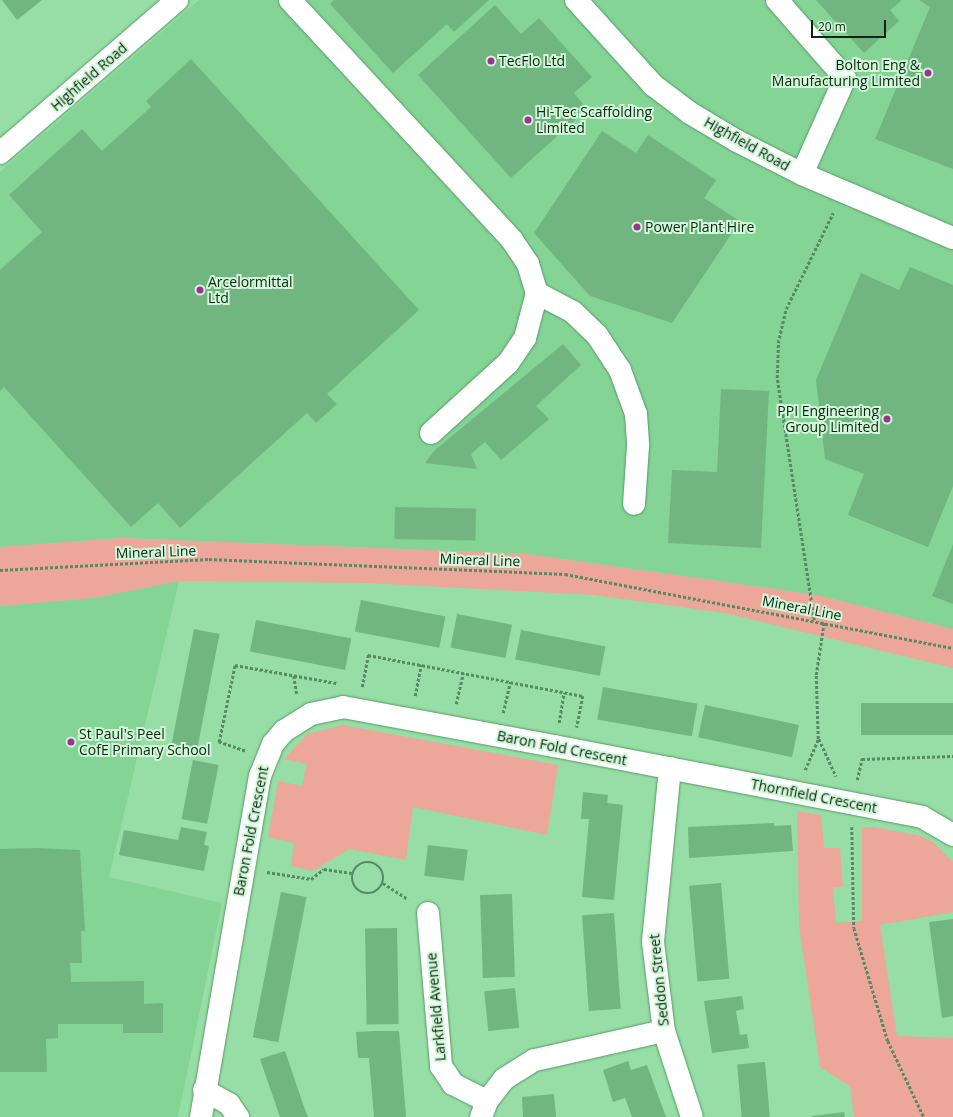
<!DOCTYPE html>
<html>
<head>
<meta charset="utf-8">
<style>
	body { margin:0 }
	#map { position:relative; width:953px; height:1117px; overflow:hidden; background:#96dea5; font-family:"Open Sans",sans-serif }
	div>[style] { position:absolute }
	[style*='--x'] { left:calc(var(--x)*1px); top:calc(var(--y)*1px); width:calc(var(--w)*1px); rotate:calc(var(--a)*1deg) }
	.built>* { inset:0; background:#84d496 }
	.green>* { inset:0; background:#eca69a }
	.building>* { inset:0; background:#71b580; transform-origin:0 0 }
	.path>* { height:2.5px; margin-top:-1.25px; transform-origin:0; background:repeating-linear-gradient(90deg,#558a62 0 3px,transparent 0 5px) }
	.path>.ring { margin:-1.25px; padding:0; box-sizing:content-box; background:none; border:2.5px solid #558a62; border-radius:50% }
	.roads { filter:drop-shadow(0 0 1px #549b65) drop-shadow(0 0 1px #549b65) }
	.minor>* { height:22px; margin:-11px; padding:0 11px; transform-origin:11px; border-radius:11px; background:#fff }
	.dots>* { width:11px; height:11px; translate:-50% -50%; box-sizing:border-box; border:2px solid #d2f6d8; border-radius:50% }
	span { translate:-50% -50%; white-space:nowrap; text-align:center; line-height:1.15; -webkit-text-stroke:4px #d2f6d8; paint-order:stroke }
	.poi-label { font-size:14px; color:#082611 }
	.left { translate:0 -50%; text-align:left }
	.right { translate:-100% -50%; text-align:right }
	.street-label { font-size:14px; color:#082611 }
	.scale { position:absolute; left:811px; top:20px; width:75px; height:18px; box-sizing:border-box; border:2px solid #082611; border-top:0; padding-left:5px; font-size:12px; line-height:14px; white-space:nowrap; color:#082611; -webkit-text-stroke:3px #d2f6d8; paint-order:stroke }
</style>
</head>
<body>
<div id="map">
	<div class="built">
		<div style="clip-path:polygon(199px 0,953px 0,953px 629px,817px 595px,527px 554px,121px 538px,0 547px,0 172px)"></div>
		<div style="clip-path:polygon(179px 581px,109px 877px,222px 903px,178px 1117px,0 1117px,0 606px,94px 598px)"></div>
	</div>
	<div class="green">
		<div style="clip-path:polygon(121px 538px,527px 554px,817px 595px,953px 629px,953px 668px,725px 613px,594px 595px,366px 583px,179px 581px,94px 598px,0 606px,0 547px)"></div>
		<div style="clip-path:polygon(343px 725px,558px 765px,547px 835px,413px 807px,406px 860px,349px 849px,313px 871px,291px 866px,294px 843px,268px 837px,278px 781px,302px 786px,307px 764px,284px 759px,307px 734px)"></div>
		<div style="clip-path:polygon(797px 811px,821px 815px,824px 848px,840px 848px,843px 887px,833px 887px,836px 923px,862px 921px,862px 828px,873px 827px,921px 836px,933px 842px,953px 862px,953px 912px,880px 925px,897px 1036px,953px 1038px,953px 1117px,854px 1117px,850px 1086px,820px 1067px,799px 926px)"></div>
	</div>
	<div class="building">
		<div style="clip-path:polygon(2px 0,42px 0,17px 20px)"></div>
		<div style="clip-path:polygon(334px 0,489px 0,454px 32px,447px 24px,393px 73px,330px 4px)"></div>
		<div style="clip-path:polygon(816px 0,902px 0,890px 10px,899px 21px,864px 53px)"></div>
		<div style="clip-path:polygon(919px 0,953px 0,953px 169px,875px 139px,930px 7px)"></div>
		<div style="clip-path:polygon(495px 5px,521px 34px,539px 18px,592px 77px,574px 93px,587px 109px,511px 178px,418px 75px)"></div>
		<div style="clip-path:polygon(191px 59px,419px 310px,327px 394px,337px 404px,316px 423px,307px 413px,180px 528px,158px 503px,131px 527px,4px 387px,0 391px,0 270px,42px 232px,9px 195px,82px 129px,102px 151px,151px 107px,146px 101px)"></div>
		<div style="clip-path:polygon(602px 131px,636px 153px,648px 135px,716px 180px,704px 198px,740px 221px,672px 323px,590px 296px,534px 233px)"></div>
		<div style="clip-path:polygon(910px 267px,953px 285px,953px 486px,928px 547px,848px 515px,864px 474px,825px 459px,816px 380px,861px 273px,899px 290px)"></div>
		<div style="clip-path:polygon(563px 344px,581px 365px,536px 406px,549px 419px,501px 460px,485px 442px,471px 454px,477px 469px,425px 463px,435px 450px)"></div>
		<div style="clip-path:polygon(721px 389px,769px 391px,761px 548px,668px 543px,672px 470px,717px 472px)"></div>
		<div style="left:395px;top:507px;width:81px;height:32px;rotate:1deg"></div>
		<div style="clip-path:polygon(953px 544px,953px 604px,932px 596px)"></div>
		<div style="left:361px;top:600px;width:86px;height:32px;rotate:11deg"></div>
		<div style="left:457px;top:614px;width:56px;height:34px;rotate:11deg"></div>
		<div style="left:256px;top:620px;width:97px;height:32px;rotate:11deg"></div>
		<div style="left:194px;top:629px;width:26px;height:120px;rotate:11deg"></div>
		<div style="left:521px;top:630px;width:86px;height:30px;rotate:11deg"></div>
		<div style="left:603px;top:687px;width:96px;height:33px;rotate:10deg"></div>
		<div style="left:953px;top:703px;width:32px;height:92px;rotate:90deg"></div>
		<div style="left:705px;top:705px;width:96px;height:33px;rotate:12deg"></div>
		<div style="left:193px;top:760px;width:26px;height:60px;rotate:11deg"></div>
		<div style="clip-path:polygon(583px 792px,608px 795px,607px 803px,623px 805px,614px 900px,582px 897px,589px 819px,581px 819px)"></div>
		<div style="clip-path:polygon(774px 823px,774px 826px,791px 825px,793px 851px,689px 858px,688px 827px)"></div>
		<div style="clip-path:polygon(181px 827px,207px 832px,204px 845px,209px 846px,204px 871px,119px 855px,124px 830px,178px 840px)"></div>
		<div style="left:428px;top:845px;width:40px;height:31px;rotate:7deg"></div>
		<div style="clip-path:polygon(35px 848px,80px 850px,85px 931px,81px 931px,82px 963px,70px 963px,71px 982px,144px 981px,144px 1004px,163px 1003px,163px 1033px,123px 1033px,123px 1024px,58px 1024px,58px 1038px,46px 1039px,47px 1072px,0 1072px,0 849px)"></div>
		<div style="left:721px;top:883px;width:96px;height:32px;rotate:85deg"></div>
		<div style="left:281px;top:892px;width:26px;height:148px;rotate:11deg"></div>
		<div style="left:512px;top:894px;width:83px;height:32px;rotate:88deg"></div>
		<div style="left:614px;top:913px;width:96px;height:32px;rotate:86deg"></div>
		<div style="clip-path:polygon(953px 919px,953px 1016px,942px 1018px,929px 922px)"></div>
		<div style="left:397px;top:928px;width:96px;height:32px;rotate:89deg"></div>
		<div style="left:515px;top:988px;width:40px;height:31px;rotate:84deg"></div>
		<div style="clip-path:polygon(742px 996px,744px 1009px,736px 1011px,740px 1035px,747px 1034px,749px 1048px,712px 1053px,704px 1001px)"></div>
		<div style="clip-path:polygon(375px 1031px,399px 1031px,406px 1117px,374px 1117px,369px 1058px,358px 1058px,356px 1032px)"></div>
		<div style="clip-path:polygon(285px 1051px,303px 1104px,308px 1117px,280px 1117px,260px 1059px)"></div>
		<div style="clip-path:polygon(628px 1061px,631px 1070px,647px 1065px,666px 1117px,632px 1117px,625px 1098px,613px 1102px,603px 1070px)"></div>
		<div style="left:765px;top:1062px;width:55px;height:28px;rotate:85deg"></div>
		<div style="clip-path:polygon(554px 1094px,556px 1117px,523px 1117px,522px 1097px)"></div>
		<div style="clip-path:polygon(844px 1112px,845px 1117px,812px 1117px,812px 1116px)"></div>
	</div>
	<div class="path">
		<div style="--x:0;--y:570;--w:209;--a:-3"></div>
		<div style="--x:209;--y:559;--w:356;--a:2.4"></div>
		<div style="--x:565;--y:574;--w:395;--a:10.8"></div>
		<div style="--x:814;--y:620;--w:245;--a:-98.7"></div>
		<div style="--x:777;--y:378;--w:35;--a:-88"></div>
		<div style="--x:778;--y:343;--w:35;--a:-77"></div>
		<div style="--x:786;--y:309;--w:107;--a:-63.9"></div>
		<div style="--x:294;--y:676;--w:18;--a:81"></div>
		<div style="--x:362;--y:687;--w:33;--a:-79"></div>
		<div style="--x:368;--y:655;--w:219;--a:10.8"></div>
		<div style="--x:583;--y:696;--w:32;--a:101"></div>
		<div style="--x:415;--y:696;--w:32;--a:-79"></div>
		<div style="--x:456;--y:704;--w:32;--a:-77"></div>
		<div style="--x:503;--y:713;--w:32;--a:-77"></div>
		<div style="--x:559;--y:723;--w:31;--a:-81"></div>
		<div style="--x:819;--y:739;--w:41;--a:65.3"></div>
		<div style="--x:245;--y:751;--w:28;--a:-161"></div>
		<div style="--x:219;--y:742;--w:79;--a:-78.3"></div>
		<div style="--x:235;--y:665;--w:103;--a:10.1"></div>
		<div style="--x:805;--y:770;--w:34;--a:-67"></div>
		<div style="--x:818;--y:739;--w:64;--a:-91.8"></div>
		<div style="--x:816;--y:675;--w:54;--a:-81.4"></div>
		<div style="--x:857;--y:780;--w:22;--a:-77"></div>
		<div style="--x:862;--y:759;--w:91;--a:-1.9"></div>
		<div style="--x:852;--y:827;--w:101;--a:88.9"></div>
		<div style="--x:854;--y:928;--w:118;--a:73.3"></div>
		<div style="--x:888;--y:1041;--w:84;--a:64.7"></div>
		<div class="ring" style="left:352px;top:862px;width:29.5px;height:29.5px"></div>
		<div style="--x:267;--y:872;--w:45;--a:9"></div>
		<div style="--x:311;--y:879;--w:16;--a:-38"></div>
		<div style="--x:324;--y:869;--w:28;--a:8"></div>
		<div style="--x:383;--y:883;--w:30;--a:33"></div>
	</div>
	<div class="roads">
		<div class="minor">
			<div style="--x:290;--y:0;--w:327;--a:47.2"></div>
			<div style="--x:512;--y:240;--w:29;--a:56"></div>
			<div style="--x:528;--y:264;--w:30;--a:73"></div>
			<div style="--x:537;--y:293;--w:47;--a:104.9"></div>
			<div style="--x:525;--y:338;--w:30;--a:124"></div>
			<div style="--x:508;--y:363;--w:104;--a:137.7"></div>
			<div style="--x:576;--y:0;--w:115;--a:47.8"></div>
			<div style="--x:653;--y:85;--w:46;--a:37.1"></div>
			<div style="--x:690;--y:113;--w:55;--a:30.8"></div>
			<div style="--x:737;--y:141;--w:73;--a:26.9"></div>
			<div style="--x:802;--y:174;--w:164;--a:23"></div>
			<div style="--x:777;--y:0;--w:103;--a:48.9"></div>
			<div style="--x:845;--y:78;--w:105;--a:114.1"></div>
			<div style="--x:0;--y:153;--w:234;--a:-40.8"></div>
			<div style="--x:537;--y:293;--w:41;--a:27.8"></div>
			<div style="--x:573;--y:312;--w:33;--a:44"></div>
			<div style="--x:597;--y:335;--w:42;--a:56.7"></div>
			<div style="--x:620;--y:370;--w:47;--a:70"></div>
			<div style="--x:636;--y:414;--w:32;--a:86"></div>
			<div style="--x:638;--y:446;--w:58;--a:93.9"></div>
			<div style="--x:670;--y:768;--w:175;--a:95.6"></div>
			<div style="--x:653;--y:942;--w:90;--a:83"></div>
			<div style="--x:664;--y:1031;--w:90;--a:72"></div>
			<div style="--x:428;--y:913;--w:154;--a:85.1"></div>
			<div style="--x:441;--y:1066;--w:22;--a:56"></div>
			<div style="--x:453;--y:1084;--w:38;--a:27"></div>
			<div style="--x:204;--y:1090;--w:29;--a:29"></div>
			<div style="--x:229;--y:1104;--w:16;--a:55"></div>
			<div style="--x:201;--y:1117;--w:346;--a:-80.2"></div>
			<div style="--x:260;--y:776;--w:35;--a:-68"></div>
			<div style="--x:273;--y:744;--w:17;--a:-50"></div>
			<div style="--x:284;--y:731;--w:32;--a:-32"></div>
			<div style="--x:311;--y:714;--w:33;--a:-12"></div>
			<div style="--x:343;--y:707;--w:215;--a:10.5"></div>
			<div style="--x:554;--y:746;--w:375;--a:10.9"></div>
			<div style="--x:922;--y:817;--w:36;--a:30"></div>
			<div style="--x:481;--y:1117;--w:17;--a:-69"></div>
			<div style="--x:487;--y:1101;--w:28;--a:-52"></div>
			<div style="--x:504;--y:1079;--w:36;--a:-32"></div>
			<div style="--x:535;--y:1060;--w:132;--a:-12.7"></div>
		</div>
	</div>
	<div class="dots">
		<div style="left:491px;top:61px;background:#9b3395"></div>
		<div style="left:928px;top:73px;background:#9b3395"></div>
		<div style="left:528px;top:120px;background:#9b3395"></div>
		<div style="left:637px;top:227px;background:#9b3395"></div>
		<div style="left:200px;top:290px;background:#9b3395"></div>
		<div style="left:887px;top:419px;background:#9b3395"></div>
		<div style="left:71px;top:742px;background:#9b3395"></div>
	</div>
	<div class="poi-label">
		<span class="left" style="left:499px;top:61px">TecFlo Ltd</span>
		<span class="right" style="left:920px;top:73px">Bolton Eng &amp;<br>Manufacturing Limited</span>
		<span class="left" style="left:536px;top:120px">Hi-Tec Scaffolding<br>Limited</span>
		<span class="left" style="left:645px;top:227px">Power Plant Hire</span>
		<span class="left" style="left:208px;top:290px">Arcelormittal<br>Ltd</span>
		<span class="right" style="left:879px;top:419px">PPI Engineering<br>Group Limited</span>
		<span class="left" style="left:79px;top:742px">St Paul's Peel<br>CofE Primary School</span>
	</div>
	<div class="street-label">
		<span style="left:89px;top:77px;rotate:-41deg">Highfield Road</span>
		<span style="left:747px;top:144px;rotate:29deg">Highfield Road</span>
		<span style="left:156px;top:552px;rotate:-2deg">Mineral Line</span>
		<span style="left:480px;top:560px;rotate:2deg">Mineral Line</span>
		<span style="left:802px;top:608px;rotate:11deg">Mineral Line</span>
		<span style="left:562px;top:748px;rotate:11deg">Baron Fold Crescent</span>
		<span style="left:814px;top:796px;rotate:11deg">Thornfield Crescent</span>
		<span style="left:251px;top:831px;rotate:-79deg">Baron Fold Crescent</span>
		<span style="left:659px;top:980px;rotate:-96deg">Seddon Street</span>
		<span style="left:436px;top:1007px;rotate:-95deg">Larkfield Avenue</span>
	</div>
	<div class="scale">20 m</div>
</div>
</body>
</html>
